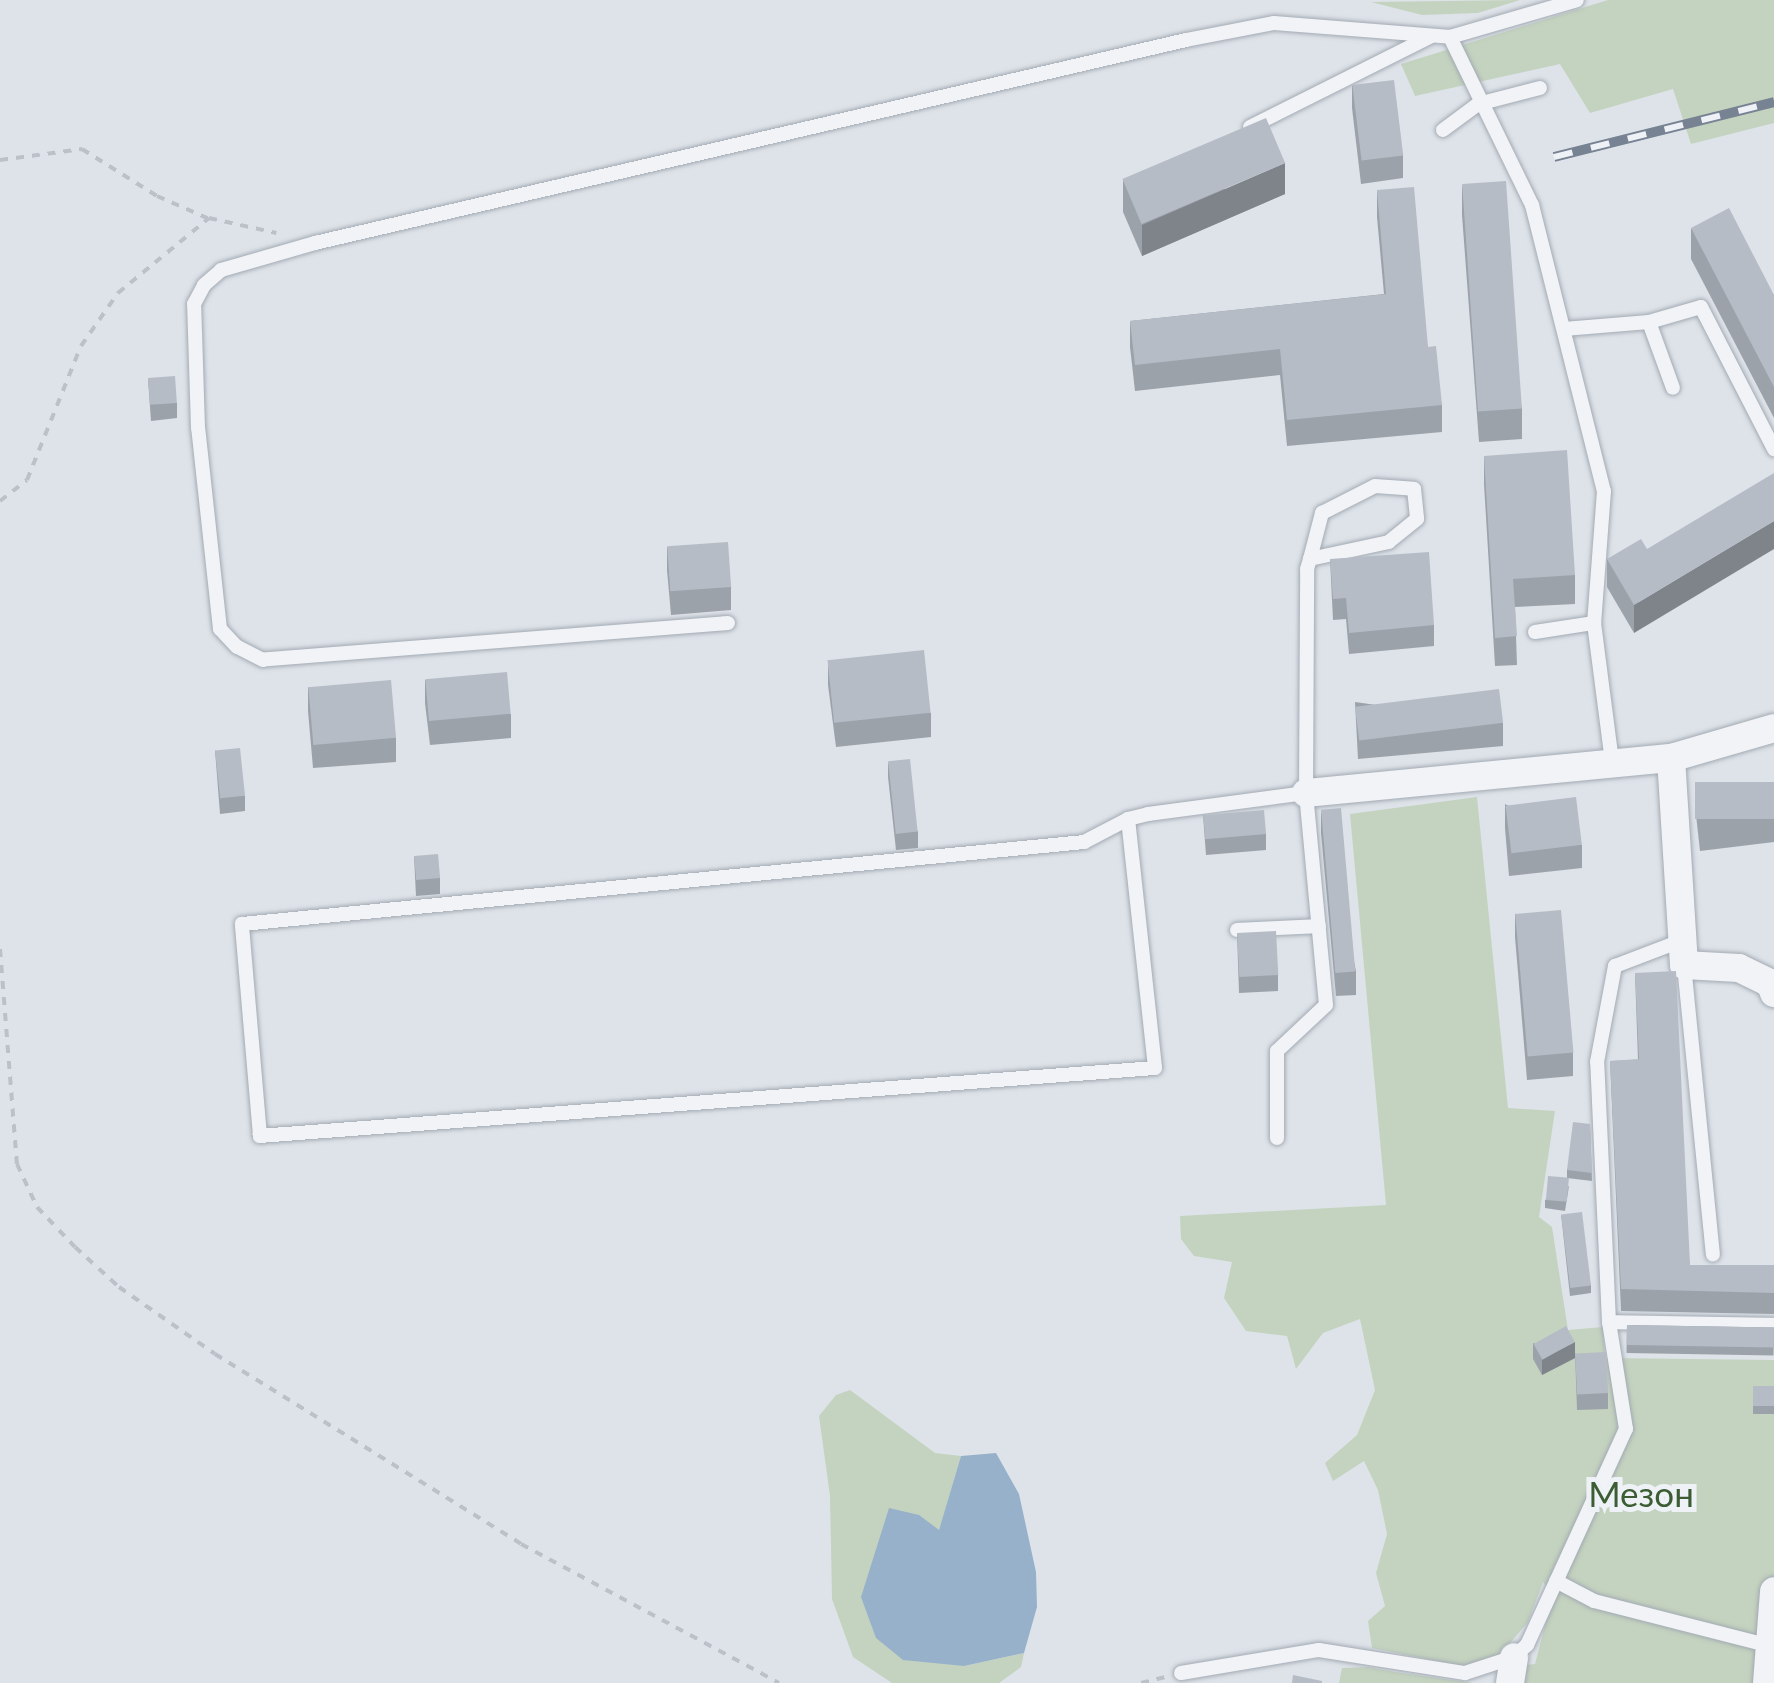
<!DOCTYPE html>
<html>
<head>
<meta charset="utf-8">
<style>
	body { margin:0 }
	#map { position:relative; width:1774px; height:1683px; overflow:hidden; background:#dee3e9; font-family:Lato,sans-serif }
	div>[style] { position:absolute }
	[style*='--x'] { left:calc(var(--x)*1px); top:calc(var(--y)*1px); width:calc(var(--w)*1px); rotate:calc(var(--a)*1deg) }
	.green>* { inset:0; background:#c4d3bf }
	.water>* { inset:0; background:#97b1cb }
	.path>* { height:4px; margin-top:-2px; transform-origin:0; background:repeating-linear-gradient(90deg,#bcc0c8 0 8px,transparent 0 16px) }
	.roads { filter:drop-shadow(0 0 2px #a3aab3) drop-shadow(0 0 2px #a3aab3) }
	.service>* { height:14px; margin:-7px; padding:0 7px; transform-origin:7px; border-radius:7px; background:#f1f3f7 }
	.minor>* { height:28px; margin:-14px; padding:0 14px; transform-origin:14px; border-radius:14px; background:#f1f3f7 }
	.rail>* { height:10px; margin-top:-5px; transform-origin:0; background:repeating-linear-gradient(90deg,#eef2f6 0 19px,#778293 0 38px); box-sizing:border-box; border-block:2px solid #778293 }
	.wall>* { inset:0; background:#9ca2aa; transform-origin:0 0 }
	.shaded-wall>* { inset:0; background:#7f848b }
	.building>* { inset:0; background:#b5bcc6; transform-origin:0 0 }
	span { translate:-50% -50%; white-space:nowrap; text-align:center; line-height:1.15; -webkit-text-stroke:10px #eef2f6; paint-order:stroke }
	.park-label { font-size:35px; color:#3c5d33 }
</style>
</head>
<body>
<div id="map">
	<div class="green">
		<div style="clip-path:polygon(1520px 0,1478px 13px,1422px 15px,1371px 2px)"></div>
		<div style="clip-path:polygon(1608px 0,1774px 0,1774px 123px,1691px 144px,1673px 89px,1590px 113px,1560px 64px,1415px 96px,1401px 64px)"></div>
		<div style="clip-path:polygon(1477px 797px,1508px 1108px,1555px 1111px,1539px 1217px,1552px 1227px,1568px 1330px,1603px 1327px,1605px 1358px,1774px 1360px,1774px 1683px,1522px 1683px,1527px 1665px,1535px 1664px,1553px 1595px,1543px 1582px,1528px 1622px,1500px 1655px,1467px 1667px,1372px 1648px,1368px 1621px,1385px 1606px,1376px 1573px,1387px 1534px,1378px 1490px,1364px 1461px,1333px 1481px,1325px 1463px,1357px 1435px,1375px 1390px,1360px 1319px,1323px 1333px,1296px 1369px,1287px 1336px,1246px 1331px,1224px 1298px,1232px 1262px,1194px 1256px,1181px 1239px,1180px 1216px,1386px 1205px,1350px 814px)"></div>
		<div style="clip-path:polygon(850px 1390px,935px 1453px,961px 1456px,939px 1531px,964px 1666px,1024px 1653px,1021px 1667px,999px 1683px,892px 1683px,853px 1657px,832px 1599px,830px 1496px,819px 1416px,836px 1395px)"></div>
		<div style="clip-path:polygon(1368px 1667px,1395px 1672px,1473px 1683px,1339px 1683px,1342px 1668px)"></div>
	</div>
	<div class="water">
		<div style="clip-path:polygon(996px 1453px,1019px 1494px,1036px 1572px,1037px 1607px,1024px 1653px,964px 1666px,903px 1660px,876px 1638px,861px 1597px,889px 1508px,919px 1515px,939px 1530px,961px 1456px)"></div>
	</div>
	<div class="path">
		<div style="--x:0;--y:160;--w:83;--a:-7.6"></div>
		<div style="--x:82;--y:149;--w:89;--a:32.1"></div>
		<div style="--x:157;--y:196;--w:55;--a:23.7"></div>
		<div style="--x:0;--y:501;--w:34;--a:-38"></div>
		<div style="--x:27;--y:480;--w:144;--a:-68.1"></div>
		<div style="--x:81;--y:346;--w:65;--a:-55.1"></div>
		<div style="--x:118;--y:293;--w:118;--a:-39.5"></div>
		<div style="--x:209;--y:218;--w:69;--a:12.6"></div>
		<div style="--x:0;--y:949;--w:216;--a:85.5"></div>
		<div style="--x:17;--y:1164;--w:47;--a:65.1"></div>
		<div style="--x:37;--y:1207;--w:55;--a:46.5"></div>
		<div style="--x:75;--y:1247;--w:59;--a:42.3"></div>
		<div style="--x:119;--y:1287;--w:117;--a:34.9"></div>
		<div style="--x:215;--y:1354;--w:360;--a:31.8"></div>
		<div style="--x:521;--y:1544;--w:293;--a:28.3"></div>
		<div style="--x:1141;--y:1683;--w:25;--a:-14"></div>
	</div>
	<div class="roads">
		<div class="service">
			<div style="--x:1450;--y:37;--w:187;--a:64"></div>
			<div style="--x:1532;--y:205;--w:295;--a:75.9"></div>
			<div style="--x:1604;--y:491;--w:132;--a:94.3"></div>
			<div style="--x:1594;--y:623;--w:139;--a:82.6"></div>
			<div style="--x:1250;--y:127;--w:203;--a:-26.6"></div>
			<div style="--x:1443;--y:130;--w:44;--a:-36.6"></div>
			<div style="--x:1478;--y:104;--w:64;--a:-14.5"></div>
			<div style="--x:1649;--y:322;--w:54;--a:-16.1"></div>
			<div style="--x:1701;--y:307;--w:160;--a:62.8"></div>
			<div style="--x:1564;--y:329;--w:85;--a:-4.7"></div>
			<div style="--x:1649;--y:322;--w:70;--a:70"></div>
			<div style="--x:728;--y:623;--w:466;--a:175.5"></div>
			<div style="--x:263;--y:660;--w:29;--a:-153"></div>
			<div style="--x:237;--y:647;--w:25;--a:-133"></div>
			<div style="--x:220;--y:629;--w:202;--a:-96.2"></div>
			<div style="--x:198;--y:428;--w:124;--a:-91.8"></div>
			<div style="--x:194;--y:304;--w:21;--a:-62"></div>
			<div style="--x:204;--y:285;--w:23;--a:-41"></div>
			<div style="--x:221;--y:270;--w:98;--a:-16"></div>
			<div style="--x:315;--y:243;--w:894;--a:-13.12"></div>
			<div style="--x:1186;--y:40;--w:90;--a:-10.9"></div>
			<div style="--x:1274;--y:23;--w:177;--a:4.5"></div>
			<div style="--x:1450;--y:37;--w:132;--a:-16.2"></div>
			<div style="--x:1535;--y:632;--w:60;--a:-8.7"></div>
			<div style="--x:1128;--y:819;--w:250;--a:83.8"></div>
			<div style="--x:1155;--y:1068;--w:898;--a:175.66"></div>
			<div style="--x:260;--y:1136;--w:213;--a:-94.9"></div>
			<div style="--x:242;--y:924;--w:846;--a:-5.56"></div>
			<div style="--x:1084;--y:842;--w:50;--a:-27.6"></div>
			<div style="--x:1128;--y:819;--w:21;--a:-14"></div>
			<div style="--x:1148;--y:814;--w:159;--a:-7.6"></div>
			<div style="--x:1237;--y:930;--w:82;--a:-2.8"></div>
			<div style="--x:1684;--y:965;--w:291;--a:84.3"></div>
			<div style="--x:1277;--y:1138;--w:87;--a:-90"></div>
			<div style="--x:1277;--y:1051;--w:67;--a:-43.2"></div>
			<div style="--x:1326;--y:1005;--w:213;--a:-95.4"></div>
			<div style="--x:1306;--y:793;--w:224;--a:-89.7"></div>
			<div style="--x:1307;--y:569;--w:10;--a:-73"></div>
			<div style="--x:1310;--y:559;--w:48;--a:-75.4"></div>
			<div style="--x:1322;--y:513;--w:59;--a:-27"></div>
			<div style="--x:1375;--y:486;--w:39;--a:4"></div>
			<div style="--x:1414;--y:489;--w:30;--a:84"></div>
			<div style="--x:1417;--y:519;--w:36;--a:141"></div>
			<div style="--x:1389;--y:542;--w:81;--a:167.9"></div>
			<div style="--x:1609;--y:1322;--w:165;--a:1"></div>
			<div style="--x:1556;--y:1581;--w:43;--a:27.8"></div>
			<div style="--x:1594;--y:1601;--w:183;--a:14.3"></div>
			<div style="--x:1181;--y:1673;--w:140;--a:-9.5"></div>
			<div style="--x:1319;--y:1650;--w:148;--a:9"></div>
			<div style="--x:1465;--y:1673;--w:52;--a:-18.1"></div>
			<div style="--x:1514;--y:1657;--w:18;--a:-43"></div>
			<div style="--x:1527;--y:1645;--w:238;--a:-65.4"></div>
			<div style="--x:1626;--y:1429;--w:108;--a:-99"></div>
			<div style="--x:1609;--y:1322;--w:260;--a:-92.6"></div>
			<div style="--x:1597;--y:1062;--w:98;--a:-79.4"></div>
			<div style="--x:1615;--y:966;--w:73;--a:-20.9"></div>
		</div>
		<div class="minor">
			<div style="--x:1671;--y:758;--w:207;--a:86.4"></div>
			<div style="--x:1684;--y:965;--w:55;--a:3.1"></div>
			<div style="--x:1739;--y:968;--w:34;--a:26"></div>
			<div style="--x:1770;--y:983;--w:11;--a:68"></div>
			<div style="--x:1306;--y:793;--w:367;--a:-5.5"></div>
			<div style="--x:1671;--y:758;--w:107;--a:-16.2"></div>
			<div style="--x:1510;--y:1683;--w:26;--a:-81"></div>
			<div style="--x:1767;--y:1683;--w:92;--a:-85.6"></div>
		</div>
	</div>
	<div class="rail">
		<div style="--x:1554;--y:157;--w:227;--a:-14"></div>
	</div>
	<div class="wall">
		<div style="clip-path:polygon(1352px 85px,1403px 155px,1403px 178px,1361px 184px,1352px 108px)"></div>
		<div style="clip-path:polygon(1123px 180px,1285px 194px,1142px 256px,1123px 212px)"></div>
		<div style="clip-path:polygon(1462px 184px,1522px 408px,1522px 439px,1479px 442px,1462px 215px)"></div>
		<div style="clip-path:polygon(1377px 190px,1428px 347px,1442px 405px,1442px 432px,1287px 446px,1280px 375px,1135px 391px,1130px 347px,1130px 321px,1384px 294px,1377px 217px)"></div>
		<div style="clip-path:polygon(1691px 228px,1774px 295px,1774px 418px,1691px 259px)"></div>
		<div style="clip-path:polygon(148px 379px,177px 403px,177px 418px,151px 421px)"></div>
		<div style="clip-path:polygon(1484px 456px,1575px 575px,1575px 604px,1515px 607px,1517px 665px,1495px 666px,1484px 484px)"></div>
		<div style="clip-path:polygon(667px 547px,731px 587px,731px 610px,671px 615px,667px 570px)"></div>
		<div style="clip-path:polygon(1647px 549px,1634px 633px,1607px 587px,1607px 559px)"></div>
		<div style="clip-path:polygon(1330px 559px,1434px 625px,1434px 646px,1349px 654px,1346px 619px,1333px 620px)"></div>
		<div style="clip-path:polygon(828px 661px,931px 713px,931px 737px,836px 747px,828px 685px)"></div>
		<div style="clip-path:polygon(425px 680px,511px 714px,511px 738px,430px 745px,425px 703px)"></div>
		<div style="clip-path:polygon(308px 687px,396px 738px,396px 762px,313px 768px,308px 711px)"></div>
		<div style="clip-path:polygon(1355px 702px,1503px 723px,1503px 746px,1358px 759px)"></div>
		<div style="clip-path:polygon(215px 750px,245px 796px,245px 811px,220px 814px)"></div>
		<div style="clip-path:polygon(888px 762px,918px 832px,918px 848px,896px 850px,888px 777px)"></div>
		<div style="clip-path:polygon(1774px 782px,1774px 842px,1700px 851px,1696px 815px,1696px 791px)"></div>
		<div style="clip-path:polygon(1505px 804px,1582px 845px,1582px 868px,1509px 876px,1505px 828px)"></div>
		<div style="clip-path:polygon(1321px 810px,1356px 971px,1356px 995px,1336px 996px,1321px 833px)"></div>
		<div style="clip-path:polygon(1203px 815px,1266px 834px,1266px 850px,1206px 855px)"></div>
		<div style="clip-path:polygon(414px 856px,440px 878px,440px 894px,416px 896px)"></div>
		<div style="clip-path:polygon(1515px 913px,1573px 1052px,1573px 1076px,1527px 1080px,1515px 937px)"></div>
		<div style="clip-path:polygon(1237px 933px,1278px 975px,1278px 991px,1239px 993px)"></div>
		<div style="clip-path:polygon(1635px 973px,1690px 1265px,1774px 1265px,1774px 1314px,1621px 1311px,1610px 1061px,1638px 1060px)"></div>
		<div style="clip-path:polygon(1590px 1124px,1592px 1181px,1567px 1178px,1567px 1170px)"></div>
		<div style="clip-path:polygon(1569px 1186px,1565px 1211px,1545px 1208px,1545px 1200px)"></div>
		<div style="clip-path:polygon(1561px 1214px,1591px 1285px,1591px 1293px,1570px 1296px)"></div>
		<div style="left:1627px;top:1325px;width:147px;height:28px;rotate:1deg"></div>
		<div style="clip-path:polygon(1533px 1343px,1575px 1358px,1542px 1375px,1533px 1359px)"></div>
		<div style="clip-path:polygon(1575px 1353px,1608px 1393px,1608px 1409px,1577px 1410px)"></div>
		<div style="left:1753px;top:1386px;width:21px;height:28px"></div>
	</div>
	<div class="shaded-wall">
		<div style="clip-path:polygon(1285px 163px,1285px 194px,1142px 256px,1142px 225px)"></div>
		<div style="clip-path:polygon(1774px 521px,1774px 549px,1634px 633px,1634px 605px)"></div>
		<div style="clip-path:polygon(1575px 1342px,1575px 1358px,1542px 1375px,1542px 1359px)"></div>
	</div>
	<div class="building">
		<div style="left:1394px;top:80px;width:76px;height:42px;rotate:83deg"></div>
		<div style="left:1266px;top:118px;width:49px;height:156px;rotate:67deg"></div>
		<div style="left:1506px;top:181px;width:228px;height:44px;rotate:86deg"></div>
		<div style="clip-path:polygon(1414px 187px,1428px 347px,1436px 346px,1442px 405px,1287px 420px,1280px 349px,1135px 365px,1130px 321px,1386px 294px,1377px 190px)"></div>
		<div style="clip-path:polygon(1729px 208px,1774px 295px,1774px 387px,1691px 228px)"></div>
		<div style="left:175px;top:376px;width:27px;height:27px;rotate:86deg"></div>
		<div style="clip-path:polygon(1567px 450px,1575px 575px,1513px 579px,1517px 636px,1495px 638px,1484px 456px)"></div>
		<div style="clip-path:polygon(1774px 473px,1774px 521px,1634px 605px,1607px 559px,1641px 539px,1647px 549px)"></div>
		<div style="left:728px;top:542px;width:45px;height:61px;rotate:86deg"></div>
		<div style="clip-path:polygon(1429px 552px,1434px 625px,1349px 633px,1346px 598px,1333px 599px,1330px 559px)"></div>
		<div style="left:924px;top:650px;width:63px;height:97px;rotate:84deg"></div>
		<div style="left:507px;top:672px;width:42px;height:82px;rotate:85deg"></div>
		<div style="left:391px;top:680px;width:58px;height:83px;rotate:85deg"></div>
		<div style="left:1499px;top:689px;width:34px;height:145px;rotate:83deg"></div>
		<div style="left:240px;top:748px;width:48px;height:25px;rotate:84deg"></div>
		<div style="left:910px;top:759px;width:73px;height:22px;rotate:84deg"></div>
		<div style="left:1774px;top:782px;width:37px;height:79px;rotate:90deg"></div>
		<div style="left:1576px;top:797px;width:48px;height:71px;rotate:83deg"></div>
		<div style="left:1341px;top:808px;width:164px;height:20px;rotate:85deg"></div>
		<div style="left:1264px;top:810px;width:24px;height:61px;rotate:85deg"></div>
		<div style="left:438px;top:854px;width:24px;height:24px;rotate:85deg"></div>
		<div style="left:1561px;top:910px;width:143px;height:46px;rotate:85deg"></div>
		<div style="left:1276px;top:931px;width:44px;height:39px;rotate:87deg"></div>
		<div style="clip-path:polygon(1676px 971px,1690px 1265px,1774px 1265px,1774px 1293px,1621px 1289px,1610px 1061px,1639px 1059px,1635px 973px)"></div>
		<div style="clip-path:polygon(1573px 1122px,1590px 1124px,1592px 1173px,1567px 1170px)"></div>
		<div style="left:1548px;top:1176px;width:21px;height:24px;rotate:5deg"></div>
		<div style="left:1582px;top:1212px;width:74px;height:21px;rotate:83deg"></div>
		<div style="left:1627px;top:1325px;width:147px;height:20px;rotate:1deg"></div>
		<div style="left:1566px;top:1326px;width:18px;height:37px;rotate:61deg"></div>
		<div style="left:1606px;top:1352px;width:41px;height:31px;rotate:87deg"></div>
		<div style="left:1753px;top:1386px;width:21px;height:20px"></div>
		<div style="clip-path:polygon(1293px 1675px,1322px 1681px,1322px 1683px,1292px 1683px)"></div>
	</div>
	<div class="park-label">
		<span style="left:1641px;top:1493px">Мезон</span>
	</div>
</div>
</body>
</html>
